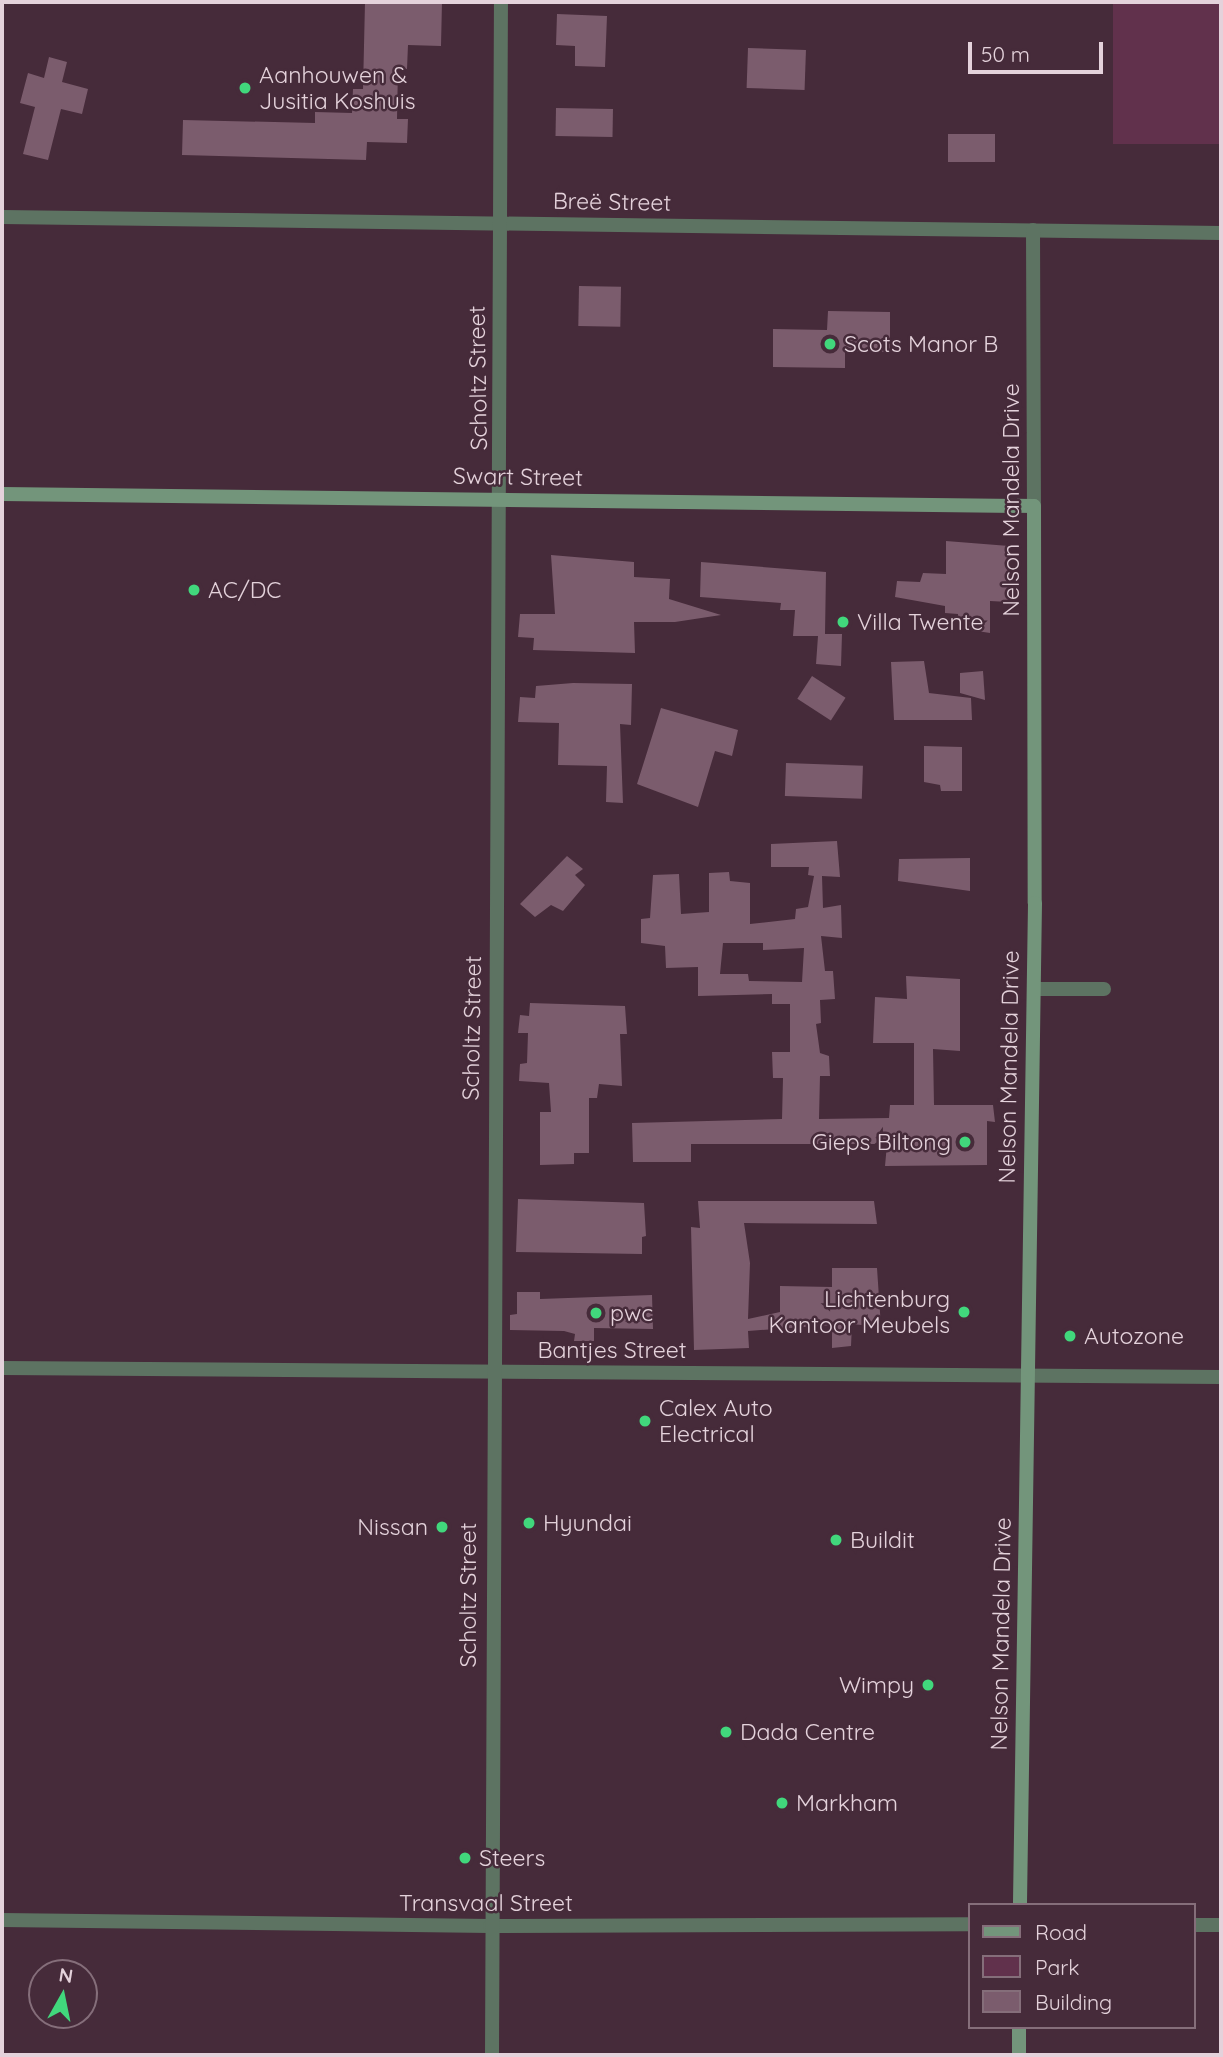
<!DOCTYPE html>
<html>
<head>
<meta charset="utf-8">
<style>
	body { margin:0 }
	#map { position:relative; width:1223px; height:2057px; overflow:hidden; background:#462b3a; font-family:Quicksand,sans-serif }
	div>[style] { position:absolute }
	[style*='--x'] { left:calc(var(--x)*1px); top:calc(var(--y)*1px); width:calc(var(--w)*1px); rotate:calc(var(--a)*1deg) }
	.green>* { inset:0; background:#61314c; transform-origin:0 0 }
	.building>* { inset:0; background:#7b5c6d; transform-origin:0 0 }
	.minor>* { height:14px; margin:-7px; padding:0 7px; transform-origin:7px; border-radius:7px; background:#5d7362 }
	.secondary>* { height:14px; margin:-7px; padding:0 7px; transform-origin:7px; border-radius:7px; background:#73957b }
	.dots>* { width:19px; height:19px; translate:-50% -50%; box-sizing:border-box; border:4px solid #462b3a; border-radius:50% }
	span { translate:-50% -50%; white-space:nowrap; text-align:center; line-height:1.15; -webkit-text-stroke:5px #462b3a; paint-order:stroke }
	.poi-label { font-size:23px; color:#e4d2db }
	.left { translate:0 -50%; text-align:left }
	.right { translate:-100% -50%; text-align:right }
	.street-label { font-size:23px; color:#e4d2db }
	.frame { position:absolute; inset:0; border:4px solid #e4d2db; pointer-events:none }
	.legend { position:absolute; left:968px; top:1903px; width:228px; height:126px; box-sizing:border-box; background:#462b3a; border:2px solid #856e7a; margin:0; padding:9px 12px; list-style:none; font-size:21px; color:#e4d2db }
	.legend li { display:flex; align-items:center; gap:14px; height:35px }
	.legend b { width:35px; border:2px solid #856e7a }
	.north { position:absolute; left:28px; top:1959px; width:70px; height:70px; box-sizing:border-box; background:#462b3a; border:2px solid #856e7a; border-radius:50%; rotate:9deg; font-size:19px; font-weight:700; line-height:28px; text-align:center; color:#e4d2db }
	.north::after { content:''; display:block; margin:auto; width:24px; height:32px; background:#41d77c; clip-path:polygon(50% 0,100% 100%,50% 72%,0 100%) }
	.scale { position:absolute; left:968px; top:42px; width:135px; height:32px; box-sizing:border-box; border:4px solid #e4d2db; border-top:0; padding-left:9px; font-size:21px; line-height:24px; white-space:nowrap; color:#e4d2db; -webkit-text-stroke:5px #462b3a; paint-order:stroke }
</style>
</head>
<body>
<div id="map">
	<div class="green">
		<div style="left:1113px;top:2px;width:108px;height:142px"></div>
	</div>
	<div class="building">
		<div style="clip-path:polygon(365px 2px,442px 2px,441px 46px,408px 45px,407px 69px,398px 68px,397px 119px,408px 119px,407px 143px,367px 142px,366px 160px,182px 155px,183px 120px,315px 123px,315px 112px,352px 113px,353px 89px,363px 89px)"></div>
		<div style="clip-path:polygon(557px 14px,607px 16px,605px 67px,575px 66px,575px 46px,556px 45px)"></div>
		<div style="left:748px;top:48px;width:58px;height:40px;rotate:2deg"></div>
		<div style="clip-path:polygon(49px 57px,67px 62px,62px 82px,88px 89px,82px 114px,61px 109px,48px 160px,23px 154px,35px 107px,20px 103px,28px 73px,44px 78px)"></div>
		<div style="left:556px;top:108px;width:57px;height:28px;rotate:1deg"></div>
		<div style="left:948px;top:134px;width:47px;height:28px"></div>
		<div style="left:579px;top:286px;width:42px;height:40px;rotate:1deg"></div>
		<div style="clip-path:polygon(828px 311px,890px 312px,890px 352px,845px 351px,845px 368px,773px 367px,773px 329px,827px 330px)"></div>
		<div style="clip-path:polygon(946px 541px,1009px 546px,1009px 602px,990px 601px,990px 633px,958px 628px,958px 614px,945px 613px,945px 606px,895px 597px,897px 581px,920px 582px,923px 573px,946px 574px)"></div>
		<div style="clip-path:polygon(551px 555px,634px 562px,634px 577px,670px 579px,669px 599px,721px 615px,675px 622px,634px 622px,635px 653px,533px 650px,534px 638px,518px 637px,520px 614px,555px 614px)"></div>
		<div style="clip-path:polygon(701px 562px,826px 572px,825px 634px,842px 634px,841px 666px,816px 664px,818px 636px,793px 636px,795px 610px,780px 610px,781px 603px,700px 597px)"></div>
		<div style="clip-path:polygon(924px 661px,929px 693px,971px 698px,972px 720px,894px 720px,891px 662px)"></div>
		<div style="clip-path:polygon(983px 671px,985px 700px,960px 693px,960px 673px)"></div>
		<div style="left:812px;top:676px;width:40px;height:27px;rotate:33deg"></div>
		<div style="clip-path:polygon(573px 683px,632px 684px,631px 725px,620px 724px,623px 803px,606px 802px,607px 766px,558px 765px,559px 723px,518px 722px,520px 697px,535px 698px,536px 686px)"></div>
		<div style="clip-path:polygon(661px 708px,738px 730px,732px 756px,715px 751px,698px 807px,637px 784px)"></div>
		<div style="clip-path:polygon(924px 746px,962px 747px,962px 791px,941px 791px,940px 785px,924px 782px)"></div>
		<div style="left:786px;top:763px;width:77px;height:33px;rotate:2deg"></div>
		<div style="clip-path:polygon(evenodd,837px 841px,840px 877px,822px 876px,823px 908px,841px 905px,842px 938px,821px 936px,825px 971px,833px 971px,835px 999px,820px 1000px,821px 1023px,816px 1024px,820px 1053px,829px 1056px,830px 1076px,820px 1076px,819px 1119px,889px 1118px,890px 1105px,914px 1105px,914px 1043px,873px 1043px,875px 997px,907px 999px,906px 976px,960px 979px,960px 1051px,933px 1049px,934px 1105px,993px 1105px,995px 1122px,987px 1121px,987px 1165px,885px 1166px,887px 1144px,691px 1144px,691px 1162px,633px 1162px,632px 1123px,782px 1119px,783px 1078px,773px 1078px,772px 1052px,790px 1052px,790px 1004px,772px 1004px,772px 994px,698px 996px,698px 967px,666px 968px,665px 946px,641px 943px,641px 919px,650px 918px,653px 875px,679px 874px,681px 914px,709px 912px,709px 873px,729px 872px,730px 881px,750px 883px,750px 924px,795px 919px,796px 909px,808px 907px,814px 876px,808px 875px,809px 867px,771px 867px,771px 844px,837px 841px,723px 943px,763px 943px,763px 950px,804px 948px,802px 982px,749px 981px,748px 974px,720px 974px,723px 943px)"></div>
		<div style="clip-path:polygon(567px 856px,583px 869px,575px 875px,585px 885px,563px 911px,551px 905px,535px 917px,520px 904px)"></div>
		<div style="clip-path:polygon(970px 858px,970px 891px,898px 881px,899px 859px)"></div>
		<div style="clip-path:polygon(530px 1003px,625px 1006px,627px 1034px,620px 1034px,622px 1086px,599px 1084px,597px 1098px,589px 1098px,589px 1153px,574px 1153px,574px 1164px,540px 1165px,540px 1112px,551px 1112px,549px 1083px,519px 1081px,520px 1064px,527px 1063px,528px 1033px,518px 1033px,520px 1015px,529px 1016px)"></div>
		<div style="clip-path:polygon(518px 1199px,644px 1203px,646px 1236px,642px 1237px,642px 1254px,516px 1252px)"></div>
		<div style="clip-path:polygon(698px 1201px,874px 1201px,877px 1224px,744px 1223px,750px 1263px,748px 1319px,780px 1312px,780px 1286px,832px 1287px,832px 1268px,877px 1268px,881px 1327px,852px 1324px,851px 1346px,832px 1348px,832px 1325px,748px 1331px,749px 1348px,694px 1350px,691px 1227px,700px 1228px)"></div>
		<div style="clip-path:polygon(517px 1292px,540px 1292px,540px 1299px,652px 1295px,653px 1329px,594px 1328px,594px 1341px,574px 1341px,575px 1334px,564px 1331px,510px 1330px,510px 1315px,517px 1314px)"></div>
	</div>
	<div class="minor">
		<div style="--x:2;--y:217;--w:1219;--a:0.75"></div>
		<div style="--x:1033;--y:230;--w:276;--a:89.8"></div>
		<div style="--x:1034;--y:989;--w:70;--a:0"></div>
		<div style="--x:2;--y:1368;--w:1219;--a:0.42"></div>
		<div style="--x:2;--y:1920;--w:488;--a:0.7"></div>
		<div style="--x:490;--y:1926;--w:479;--a:-0.2"></div>
		<div style="--x:1193;--y:1925;--w:28;--a:0"></div>
		<div style="--x:492;--y:2055;--w:2053;--a:-89.75"></div>
	</div>
	<div class="secondary">
		<div style="--x:2;--y:494;--w:1032;--a:0.67"></div>
		<div style="--x:1034;--y:506;--w:397;--a:89.9"></div>
		<div style="--x:1035;--y:903;--w:1002;--a:90.86"></div>
		<div style="--x:1019;--y:2055;--w:28;--a:-90"></div>
	</div>
	<div class="dots">
		<div style="left:245px;top:88px;background:#41d77c"></div>
		<div style="left:830px;top:344px;background:#41d77c"></div>
		<div style="left:194px;top:590px;background:#41d77c"></div>
		<div style="left:843px;top:622px;background:#41d77c"></div>
		<div style="left:965px;top:1142px;background:#41d77c"></div>
		<div style="left:964px;top:1312px;background:#41d77c"></div>
		<div style="left:596px;top:1313px;background:#41d77c"></div>
		<div style="left:1070px;top:1336px;background:#41d77c"></div>
		<div style="left:645px;top:1421px;background:#41d77c"></div>
		<div style="left:529px;top:1523px;background:#41d77c"></div>
		<div style="left:442px;top:1527px;background:#41d77c"></div>
		<div style="left:836px;top:1540px;background:#41d77c"></div>
		<div style="left:928px;top:1685px;background:#41d77c"></div>
		<div style="left:726px;top:1732px;background:#41d77c"></div>
		<div style="left:782px;top:1803px;background:#41d77c"></div>
		<div style="left:465px;top:1858px;background:#41d77c"></div>
	</div>
	<div class="poi-label">
		<span class="left" style="left:259px;top:88px">Aanhouwen &amp;<br>Jusitia Koshuis</span>
		<span class="left" style="left:844px;top:344px">Scots Manor B</span>
		<span class="left" style="left:208px;top:590px">AC/DC</span>
		<span class="left" style="left:857px;top:622px">Villa Twente</span>
		<span class="right" style="left:951px;top:1142px">Gieps Biltong</span>
		<span class="right" style="left:950px;top:1312px">Lichtenburg<br>Kantoor Meubels</span>
		<span class="left" style="left:610px;top:1313px">pwc</span>
		<span class="left" style="left:1084px;top:1336px">Autozone</span>
		<span class="left" style="left:659px;top:1421px">Calex Auto<br>Electrical</span>
		<span class="left" style="left:543px;top:1523px">Hyundai</span>
		<span class="right" style="left:428px;top:1527px">Nissan</span>
		<span class="left" style="left:850px;top:1540px">Buildit</span>
		<span class="right" style="left:914px;top:1685px">Wimpy</span>
		<span class="left" style="left:740px;top:1732px">Dada Centre</span>
		<span class="left" style="left:796px;top:1803px">Markham</span>
		<span class="left" style="left:479px;top:1858px">Steers</span>
	</div>
	<div class="street-label">
		<span style="left:612px;top:202px;rotate:1deg">Breë Street</span>
		<span style="left:478px;top:378px;rotate:-91deg">Scholtz Street</span>
		<span style="left:518px;top:477px;rotate:1deg">Swart Street</span>
		<span style="left:1011px;top:500px;rotate:-90deg">Nelson Mandela Drive</span>
		<span style="left:472px;top:1028px;rotate:-89deg">Scholtz Street</span>
		<span style="left:1009px;top:1067px;rotate:-89deg">Nelson Mandela Drive</span>
		<span style="left:612px;top:1350px">Bantjes Street</span>
		<span style="left:468px;top:1595px;rotate:-90deg">Scholtz Street</span>
		<span style="left:1001px;top:1634px;rotate:-89deg">Nelson Mandela Drive</span>
		<span style="left:486px;top:1903px">Transvaal Street</span>
	</div>
	<div class="frame"></div>
	<ul class="legend">
	<li><b style="height:9px;background:#73957b"></b>Road</li>
	<li><b style="height:19px;background:#61314c"></b>Park</li>
	<li><b style="height:19px;background:#7b5c6d"></b>Building</li>
	</ul>
	<div class="north">N</div>
	<div class="scale">50 m</div>
</div>
</body>
</html>
